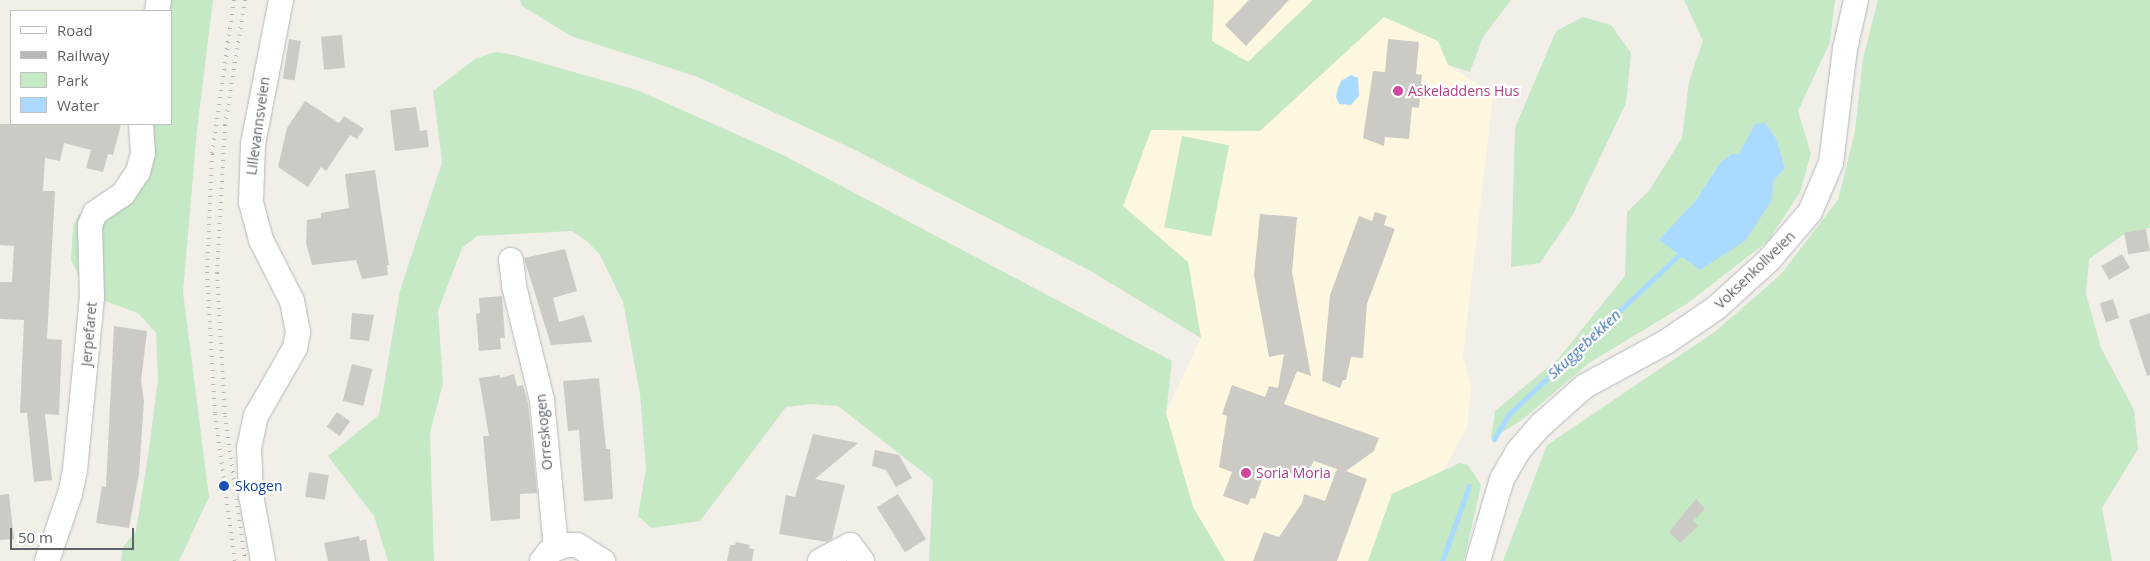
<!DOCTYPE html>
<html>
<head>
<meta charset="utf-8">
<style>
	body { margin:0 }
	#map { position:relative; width:2150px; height:561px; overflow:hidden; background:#f1efe8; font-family:"Open Sans",sans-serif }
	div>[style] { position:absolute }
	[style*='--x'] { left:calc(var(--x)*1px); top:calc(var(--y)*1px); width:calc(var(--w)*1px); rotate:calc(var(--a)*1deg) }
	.commercial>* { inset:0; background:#fef7e0 }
	.green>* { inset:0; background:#c5e8c5; transform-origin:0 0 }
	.water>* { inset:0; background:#aadaff }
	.stream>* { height:5px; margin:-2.5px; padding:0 2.5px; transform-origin:2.5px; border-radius:2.5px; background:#aadaff }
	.building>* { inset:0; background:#cccac5; transform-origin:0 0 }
	.roads { filter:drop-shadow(0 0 1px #b5b8bc) drop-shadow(0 0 1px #b5b8bc) }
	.minor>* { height:24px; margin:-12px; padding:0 12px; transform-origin:12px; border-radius:12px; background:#fff }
	.rail>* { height:4px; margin-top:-2px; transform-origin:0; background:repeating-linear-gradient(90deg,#b6b7b8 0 1px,transparent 0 7px) }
	.dots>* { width:14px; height:14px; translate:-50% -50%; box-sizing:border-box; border:2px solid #fff; border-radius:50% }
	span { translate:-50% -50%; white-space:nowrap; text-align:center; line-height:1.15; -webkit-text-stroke:4.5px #fff; paint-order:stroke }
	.hotel-label { font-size:14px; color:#b23c85 }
	.left { translate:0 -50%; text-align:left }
	.street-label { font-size:14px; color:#5f6368 }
	.transit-label { font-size:14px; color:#164399 }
	.water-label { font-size:15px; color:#4174aa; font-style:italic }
	.legend { position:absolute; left:10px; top:10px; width:162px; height:115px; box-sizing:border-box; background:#fff; border:1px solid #bfc1c3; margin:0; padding:6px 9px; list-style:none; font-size:15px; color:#5f6368 }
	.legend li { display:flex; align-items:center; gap:10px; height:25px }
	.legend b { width:25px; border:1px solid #bfc1c3 }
	.scale { position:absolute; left:10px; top:528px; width:124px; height:22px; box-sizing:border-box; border:2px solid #5f6368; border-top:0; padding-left:6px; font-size:15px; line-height:18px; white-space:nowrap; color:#5f6368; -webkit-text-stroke:4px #fff; paint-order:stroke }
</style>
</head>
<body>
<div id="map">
	<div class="commercial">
		<div style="clip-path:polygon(1214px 0,1313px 0,1248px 62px,1211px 41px)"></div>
		<div style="clip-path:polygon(1384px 17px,1438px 41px,1448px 65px,1493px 94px,1463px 356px,1471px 387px,1467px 428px,1441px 474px,1392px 494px,1368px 561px,1225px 561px,1193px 507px,1166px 413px,1201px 338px,1188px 262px,1123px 206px,1151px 130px,1260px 131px)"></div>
	</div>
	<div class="green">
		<div style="clip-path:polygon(166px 0,213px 0,197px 130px,183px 292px,209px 497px,179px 561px,121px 561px,123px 547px,136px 531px,148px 456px,158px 380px,156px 333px,138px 313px,102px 300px,85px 288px,71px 260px,73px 226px,79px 214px,118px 205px,147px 124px,171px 124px,171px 11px,163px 11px)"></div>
		<div style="clip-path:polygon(520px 0,1214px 0,1212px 41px,1248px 62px,1313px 0,1511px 0,1483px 37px,1470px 72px,1448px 65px,1438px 41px,1384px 17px,1260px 131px,1151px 130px,1123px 206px,1188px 262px,1201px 338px,1089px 270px,853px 149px,698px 77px,571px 36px,522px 6px)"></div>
		<div style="clip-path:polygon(evenodd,1684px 0,1835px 0,1830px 42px,1798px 111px,1811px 154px,1800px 192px,1768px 241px,1688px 303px,1589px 363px,1522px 420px,1491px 439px,1495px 411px,1558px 359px,1625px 276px,1627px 212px,1649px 191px,1682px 138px,1689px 81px,1703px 41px,1684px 0,1765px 123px,1776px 138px,1785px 168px,1773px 182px,1772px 200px,1680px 254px,1660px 240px,1696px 200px,1720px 163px,1732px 154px,1739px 154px,1765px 123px)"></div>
		<div style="clip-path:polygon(1878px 0,2150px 0,2150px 228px,2123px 235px,2089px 259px,2086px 294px,2101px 348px,2134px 410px,2138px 449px,2102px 508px,2112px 561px,1503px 561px,1547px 445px,1716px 331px,1781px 274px,1838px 200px,1855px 131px,1863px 58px)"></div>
		<div style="clip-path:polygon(1583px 17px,1611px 25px,1631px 53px,1626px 103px,1572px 216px,1540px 263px,1511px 267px,1515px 128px,1556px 31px)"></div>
		<div style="clip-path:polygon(495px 52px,514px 55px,637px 90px,783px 155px,1172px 361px,1166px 413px,1193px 507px,1225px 561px,929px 561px,933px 480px,838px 406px,812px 404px,786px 407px,700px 521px,651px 528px,638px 516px,646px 469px,640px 394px,623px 302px,600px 255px,587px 241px,572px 231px,477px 236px,462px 248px,438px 311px,443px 383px,430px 433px,434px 561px,388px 561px,374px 516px,328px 456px,379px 415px,400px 291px,442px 162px,433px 91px,475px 59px)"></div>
		<div style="left:1182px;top:136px;width:48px;height:93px;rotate:11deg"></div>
		<div style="clip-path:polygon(1460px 463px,1468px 465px,1481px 485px,1464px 561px,1368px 561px,1392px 494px)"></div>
	</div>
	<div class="water">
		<div style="clip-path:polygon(1351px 75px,1358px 78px,1359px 96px,1351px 105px,1339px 104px,1336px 97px,1338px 88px,1341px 81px)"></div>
		<div style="clip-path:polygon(1765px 123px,1776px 138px,1785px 168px,1773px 182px,1772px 200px,1745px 241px,1700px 270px,1659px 240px,1696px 200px,1720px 163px,1732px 154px,1739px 154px,1755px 124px)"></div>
	</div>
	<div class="stream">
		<div style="--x:1494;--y:439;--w:29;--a:-59"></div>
		<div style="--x:1509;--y:414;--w:234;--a:-43.1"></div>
		<div style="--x:1442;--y:561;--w:80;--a:-70.2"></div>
	</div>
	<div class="building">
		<div style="clip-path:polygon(1249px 0,1289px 0,1246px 46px,1225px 25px)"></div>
		<div style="left:342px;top:35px;width:33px;height:21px;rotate:85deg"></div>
		<div style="left:289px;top:39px;width:12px;height:40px;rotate:9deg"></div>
		<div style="clip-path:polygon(1388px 39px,1419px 42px,1416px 74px,1422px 75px,1421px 84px,1426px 85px,1425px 99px,1420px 98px,1419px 108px,1412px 107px,1409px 139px,1385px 137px,1384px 146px,1363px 138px,1373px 71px,1385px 72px)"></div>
		<div style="clip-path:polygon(305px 101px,339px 123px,344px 116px,364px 129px,357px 139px,350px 135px,326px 171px,321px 167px,308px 187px,278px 167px,287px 128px)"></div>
		<div style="clip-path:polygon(416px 107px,420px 131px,427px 130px,429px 147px,395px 151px,390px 110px)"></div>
		<div style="clip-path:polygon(0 124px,121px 124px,113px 155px,108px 154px,103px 172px,86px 168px,91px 150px,64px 143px,60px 161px,45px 158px,43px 191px,55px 191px,47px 339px,62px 340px,59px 415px,45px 414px,52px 480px,34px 482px,27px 413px,20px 413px,24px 320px,0 319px,0 282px,12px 282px,14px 246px,0 245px)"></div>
		<div style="clip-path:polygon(375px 170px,389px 265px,387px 265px,388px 275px,362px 279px,356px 260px,312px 265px,306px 243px,307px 220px,321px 218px,321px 213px,349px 208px,345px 174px)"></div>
		<div style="clip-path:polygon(1375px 212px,1387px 216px,1384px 225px,1395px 229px,1367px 304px,1363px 358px,1351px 357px,1346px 380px,1343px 380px,1340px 388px,1322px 381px,1330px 295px,1359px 216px,1372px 221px)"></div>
		<div style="clip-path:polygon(1260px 214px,1297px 217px,1292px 272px,1311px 376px,1297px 371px,1284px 404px,1379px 438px,1374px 451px,1346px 471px,1367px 479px,1337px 561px,1253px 561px,1264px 532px,1279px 537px,1302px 503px,1304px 494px,1325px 501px,1337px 469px,1314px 461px,1306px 475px,1265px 471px,1255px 499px,1251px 498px,1248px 505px,1223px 496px,1232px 472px,1219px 467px,1227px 416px,1222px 414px,1232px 385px,1265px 397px,1269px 386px,1278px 388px,1284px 354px,1269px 357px,1254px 275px)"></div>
		<div style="left:2146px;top:229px;width:22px;height:22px;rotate:80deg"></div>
		<div style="clip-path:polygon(565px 249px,577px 291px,553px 298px,559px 322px,584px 315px,592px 342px,551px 345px,524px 258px)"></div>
		<div style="left:2122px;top:254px;width:16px;height:24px;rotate:60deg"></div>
		<div style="clip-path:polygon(502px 296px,505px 338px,500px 338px,501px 349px,479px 351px,476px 314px,480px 313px,479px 298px)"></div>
		<div style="left:2113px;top:299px;width:20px;height:14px;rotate:72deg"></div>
		<div style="clip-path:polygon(352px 313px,374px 315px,369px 341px,350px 339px)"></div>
		<div style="clip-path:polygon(2150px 313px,2150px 375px,2147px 376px,2129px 320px)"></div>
		<div style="clip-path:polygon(114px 326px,147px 331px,141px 381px,144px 401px,139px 474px,129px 528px,96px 523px,102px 486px,106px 487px)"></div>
		<div style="left:352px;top:364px;width:21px;height:38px;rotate:14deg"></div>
		<div style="clip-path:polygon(514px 374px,517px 386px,523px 385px,528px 403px,537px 493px,520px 494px,520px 519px,491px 521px,483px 436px,489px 436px,479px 378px,500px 375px,500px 378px)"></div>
		<div style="clip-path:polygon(599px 378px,606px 449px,610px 449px,613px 499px,584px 501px,579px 430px,568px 431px,563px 381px)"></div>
		<div style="left:337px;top:412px;width:16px;height:18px;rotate:35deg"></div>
		<div style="clip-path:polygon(813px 434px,858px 443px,815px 479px,845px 485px,832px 539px,827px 542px,779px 534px,786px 495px,795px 497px)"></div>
		<div style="clip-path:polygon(875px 450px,899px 455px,912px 478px,896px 487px,886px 470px,872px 466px)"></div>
		<div style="left:309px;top:472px;width:20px;height:25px;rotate:9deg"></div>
		<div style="clip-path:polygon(9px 494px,14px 539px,0 540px,0 495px)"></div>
		<div style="left:898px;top:494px;width:53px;height:25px;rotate:58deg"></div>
		<div style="clip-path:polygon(1696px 499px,1705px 509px,1693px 521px,1698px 526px,1680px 543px,1669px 532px)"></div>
		<div style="clip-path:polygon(359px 536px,360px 541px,366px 539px,370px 561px,328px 561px,324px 543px)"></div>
		<div style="clip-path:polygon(736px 542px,750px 545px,749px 548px,754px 549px,752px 561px,727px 561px,730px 545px,735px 545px)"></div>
	</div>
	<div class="roads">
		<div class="minor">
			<div style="--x:157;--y:11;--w:11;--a:-80"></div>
			<div style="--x:511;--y:260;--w:26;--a:83"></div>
			<div style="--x:514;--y:286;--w:117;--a:76.2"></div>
			<div style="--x:542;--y:400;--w:149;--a:84.6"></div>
			<div style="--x:47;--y:561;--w:71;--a:-71.1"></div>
			<div style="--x:70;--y:494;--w:25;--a:-78"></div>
			<div style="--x:75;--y:470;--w:174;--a:-84.4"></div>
			<div style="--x:92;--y:297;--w:72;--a:-91.6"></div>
			<div style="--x:90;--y:225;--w:13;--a:-67"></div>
			<div style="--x:95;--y:213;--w:34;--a:-34"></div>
			<div style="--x:123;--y:194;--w:27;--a:-56"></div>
			<div style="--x:138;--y:172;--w:20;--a:-75"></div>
			<div style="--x:143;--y:153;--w:29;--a:-94"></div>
			<div style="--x:263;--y:561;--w:67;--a:-100.3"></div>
			<div style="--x:251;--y:495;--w:47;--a:-92.4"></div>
			<div style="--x:249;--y:448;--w:33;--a:-78"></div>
			<div style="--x:256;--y:416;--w:78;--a:-60.2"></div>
			<div style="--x:295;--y:348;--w:16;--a:-79"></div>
			<div style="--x:298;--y:332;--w:32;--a:-101"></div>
			<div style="--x:292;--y:301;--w:68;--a:-116.9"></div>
			<div style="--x:261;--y:240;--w:39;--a:-105"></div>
			<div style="--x:251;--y:202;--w:58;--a:-88"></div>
			<div style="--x:253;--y:144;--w:147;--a:-79"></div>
			<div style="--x:542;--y:561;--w:11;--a:-52"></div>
			<div style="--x:549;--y:552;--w:17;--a:-24"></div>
			<div style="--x:565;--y:545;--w:12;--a:0"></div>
			<div style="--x:577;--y:545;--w:31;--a:32"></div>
			<div style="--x:820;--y:561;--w:34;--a:-28"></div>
			<div style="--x:850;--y:545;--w:20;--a:53"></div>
			<div style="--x:1478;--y:561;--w:85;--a:-73.7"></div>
			<div style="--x:1502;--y:479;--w:32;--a:-60"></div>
			<div style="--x:1518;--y:451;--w:35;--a:-49"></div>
			<div style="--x:1541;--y:425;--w:59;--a:-41.6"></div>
			<div style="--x:1585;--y:386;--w:92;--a:-28.5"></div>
			<div style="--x:1666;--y:342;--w:60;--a:-34.2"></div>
			<div style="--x:1716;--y:308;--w:72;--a:-42.2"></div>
			<div style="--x:1769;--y:260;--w:63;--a:-49.5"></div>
			<div style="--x:1810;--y:212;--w:53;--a:-66.8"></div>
			<div style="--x:1831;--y:163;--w:115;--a:-83"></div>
			<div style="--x:1845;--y:49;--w:50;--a:-77.3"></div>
		</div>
	</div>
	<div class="rail">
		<div style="--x:234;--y:0;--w:156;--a:98.1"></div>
		<div style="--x:212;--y:154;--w:118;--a:92.4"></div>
		<div style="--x:207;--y:272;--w:142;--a:86.8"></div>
		<div style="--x:215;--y:414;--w:148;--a:82.3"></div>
		<div style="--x:245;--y:0;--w:127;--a:99.1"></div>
		<div style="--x:225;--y:125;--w:148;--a:93.1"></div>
		<div style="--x:217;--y:273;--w:143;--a:86.8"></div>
		<div style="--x:225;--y:416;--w:146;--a:82.1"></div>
	</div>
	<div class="dots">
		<div style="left:1398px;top:91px;background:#d1479c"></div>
		<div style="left:1246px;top:473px;background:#d1479c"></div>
		<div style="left:224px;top:486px;background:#1a4fb4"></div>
	</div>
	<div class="hotel-label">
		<span class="left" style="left:1408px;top:91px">Askeladdens Hus</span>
		<span class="left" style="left:1256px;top:473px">Soria Moria</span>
	</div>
	<div class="street-label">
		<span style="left:258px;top:126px;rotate:-82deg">Lillevannsveien</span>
		<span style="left:1755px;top:270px;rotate:-44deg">Voksenkollveien</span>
		<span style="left:89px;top:334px;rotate:-85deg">Jerpefaret</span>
		<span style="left:544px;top:432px;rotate:-95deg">Orreskogen</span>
	</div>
	<div class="transit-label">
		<span class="left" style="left:235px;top:486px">Skogen</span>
	</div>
	<div class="water-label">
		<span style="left:1584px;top:344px;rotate:-43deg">Skuggebekken</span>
	</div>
	<ul class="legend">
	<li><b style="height:6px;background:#fff"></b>Road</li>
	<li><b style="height:6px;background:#b6b7b8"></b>Railway</li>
	<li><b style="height:14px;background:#c5e8c5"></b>Park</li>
	<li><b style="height:14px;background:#aadaff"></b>Water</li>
	</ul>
	<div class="scale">50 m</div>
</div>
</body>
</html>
